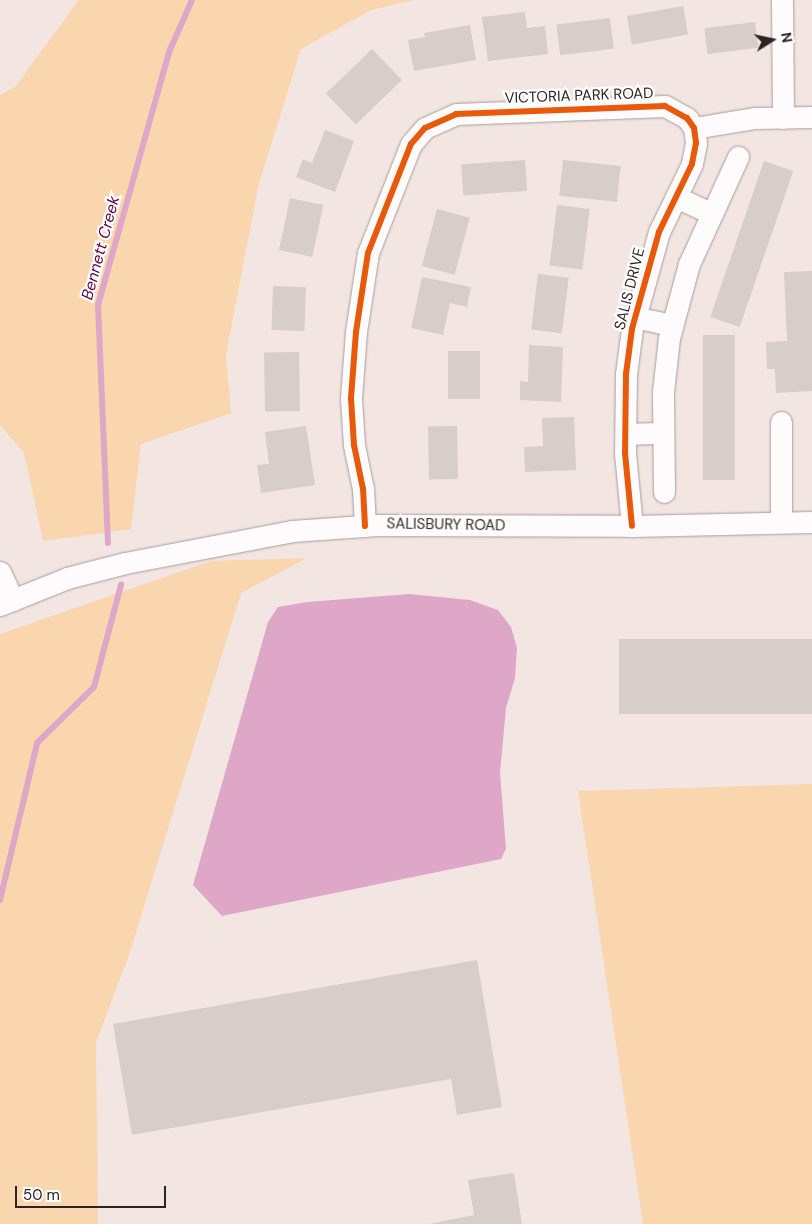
<!DOCTYPE html>
<html>
<head>
<meta charset="utf-8">
<style>
	body { margin:0 }
	#map { position:relative; width:812px; height:1224px; overflow:hidden; background:#f3e5e2; font-family:"DM Sans",sans-serif }
	div>[style] { position:absolute }
	[style*='--x'] { left:calc(var(--x)*1px); top:calc(var(--y)*1px); width:calc(var(--w)*1px); rotate:calc(var(--a)*1deg) }
	.green>* { inset:0; background:#f9d6ad }
	.water>* { inset:0; background:#dea7c7 }
	.stream>* { height:6px; margin:-3px; padding:0 3px; transform-origin:3px; border-radius:3px; background:#dea7c7 }
	.building>* { inset:0; background:#d7cdc9; transform-origin:0 0 }
	.roads { filter:drop-shadow(0 0 1px #a79d9b) drop-shadow(0 0 1px #a79d9b) }
	.minor>* { height:21px; margin:-10.5px; padding:0 10.5px; transform-origin:10.5px; border-radius:10.5px; background:#fdfbfb }
	.cycleway>* { height:6px; margin:-3px; padding:0 3px; transform-origin:3px; border-radius:3px; background:#e8590c }
	span { translate:-50% -50%; white-space:nowrap; text-align:center; line-height:1.15; -webkit-text-stroke:4.5px #fff; paint-order:stroke }
	.street-label { font-size:15px; color:#2c2322 }
	.water-label { font-size:16px; color:#5a0044; font-style:italic }
	.north { position:absolute; left:747px; top:15px; width:50px; height:50px; -webkit-text-stroke:4px #fff; paint-order:stroke; rotate:80deg; font-size:14px; font-weight:700; line-height:20px; text-align:center; color:#2c2322 }
	.north::after { content:''; display:block; margin:auto; width:18px; height:22px; background:#2c2322; clip-path:polygon(50% 0,100% 100%,50% 72%,0 100%) }
	.scale { position:absolute; left:15px; top:1186px; width:151px; height:22px; box-sizing:border-box; border:2px solid #2c2322; border-top:0; padding-left:6px; font-size:15px; line-height:18px; white-space:nowrap; color:#2c2322; -webkit-text-stroke:4px #fff; paint-order:stroke }
</style>
</head>
<body>
<div id="map">
	<div class="green">
		<div style="clip-path:polygon(79px 0,414px 0,371px 10px,301px 49px,259px 183px,226px 355px,231px 413px,141px 444px,131px 529px,43px 541px,24px 453px,0 425px,0 95px,15px 87px)"></div>
		<div style="clip-path:polygon(307px 558px,241px 593px,128px 958px,96px 1042px,98px 1224px,0 1224px,0 634px,211px 561px)"></div>
		<div style="clip-path:polygon(812px 784px,812px 1224px,643px 1224px,578px 791px)"></div>
	</div>
	<div class="water">
		<div style="clip-path:polygon(409px 594px,470px 600px,498px 610px,511px 627px,517px 648px,515px 678px,506px 708px,500px 773px,506px 849px,501px 859px,222px 916px,193px 885px,268px 622px,278px 607px,307px 602px)"></div>
	</div>
	<div class="stream">
		<div style="--x:108;--y:543;--w:238;--a:-92.4"></div>
		<div style="--x:98;--y:305;--w:263;--a:-74.3"></div>
		<div style="--x:169;--y:52;--w:57;--a:-66.1"></div>
		<div style="--x:0;--y:900;--w:161;--a:-76.7"></div>
		<div style="--x:37;--y:743;--w:80;--a:-44.5"></div>
		<div style="--x:94;--y:687;--w:106;--a:-75.2"></div>
	</div>
	<div class="building">
		<div style="left:683px;top:6px;width:29px;height:57px;rotate:80deg"></div>
		<div style="clip-path:polygon(525px 12px,527px 28px,545px 26px,548px 54px,488px 61px,482px 17px)"></div>
		<div style="left:610px;top:18px;width:31px;height:54px;rotate:83deg"></div>
		<div style="left:755px;top:22px;width:26px;height:51px;rotate:83deg"></div>
		<div style="clip-path:polygon(470px 25px,476px 60px,414px 71px,408px 40px,425px 37px,424px 33px)"></div>
		<div style="left:372px;top:49px;width:43px;height:64px;rotate:46deg"></div>
		<div style="clip-path:polygon(325px 130px,354px 141px,335px 192px,296px 177px,303px 159px,312px 163px)"></div>
		<div style="left:525px;top:160px;width:31px;height:64px;rotate:86deg"></div>
		<div style="left:563px;top:160px;width:58px;height:36px;rotate:6deg"></div>
		<div style="left:764px;top:161px;width:31px;height:165px;rotate:19deg"></div>
		<div style="left:290px;top:198px;width:34px;height:53px;rotate:12deg"></div>
		<div style="left:557px;top:205px;width:33px;height:61px;rotate:7deg"></div>
		<div style="left:437px;top:209px;width:34px;height:59px;rotate:15deg"></div>
		<div style="clip-path:polygon(812px 271px,812px 391px,776px 393px,775px 369px,767px 369px,766px 342px,787px 341px,784px 272px)"></div>
		<div style="left:538px;top:274px;width:31px;height:56px;rotate:7deg"></div>
		<div style="clip-path:polygon(422px 277px,471px 287px,467px 307px,450px 303px,443px 335px,411px 328px)"></div>
		<div style="left:273px;top:286px;width:33px;height:44px;rotate:2deg"></div>
		<div style="left:703px;top:335px;width:32px;height:145px"></div>
		<div style="clip-path:polygon(529px 345px,563px 347px,561px 402px,520px 400px,520px 381px,528px 382px)"></div>
		<div style="left:448px;top:351px;width:32px;height:48px"></div>
		<div style="left:299px;top:352px;width:59px;height:35px;rotate:89deg"></div>
		<div style="clip-path:polygon(574px 417px,576px 470px,525px 472px,524px 447px,543px 446px,542px 418px)"></div>
		<div style="clip-path:polygon(306px 426px,315px 485px,261px 493px,257px 465px,269px 464px,265px 432px)"></div>
		<div style="left:457px;top:426px;width:53px;height:29px;rotate:89deg"></div>
		<div style="left:812px;top:639px;width:75px;height:193px;rotate:90deg"></div>
		<div style="clip-path:polygon(477px 960px,502px 1107px,457px 1115px,451px 1079px,132px 1135px,113px 1024px)"></div>
		<div style="clip-path:polygon(514px 1173px,522px 1224px,429px 1224px,474px 1215px,468px 1180px)"></div>
	</div>
	<div class="roads">
		<div class="minor">
			<div style="--x:782;--y:0;--w:118;--a:89.5"></div>
			<div style="--x:694;--y:128;--w:62;--a:-9.3"></div>
			<div style="--x:755;--y:118;--w:57;--a:-1"></div>
			<div style="--x:676;--y:197;--w:38;--a:25"></div>
			<div style="--x:634;--y:317;--w:39;--a:12"></div>
			<div style="--x:781;--y:422;--w:100;--a:90"></div>
			<div style="--x:626;--y:434;--w:37;--a:-2"></div>
			<div style="--x:664;--y:492;--w:100;--a:-90.6"></div>
			<div style="--x:663;--y:392;--w:54;--a:-83.7"></div>
			<div style="--x:669;--y:338;--w:77;--a:-74.9"></div>
			<div style="--x:689;--y:264;--w:118;--a:-65.4"></div>
			<div style="--x:365;--y:526;--w:37;--a:-93"></div>
			<div style="--x:363;--y:489;--w:45;--a:-101.6"></div>
			<div style="--x:354;--y:445;--w:47;--a:-93.7"></div>
			<div style="--x:351;--y:398;--w:66;--a:-85.7"></div>
			<div style="--x:356;--y:332;--w:80;--a:-81.4"></div>
			<div style="--x:368;--y:253;--w:117;--a:-68.5"></div>
			<div style="--x:411;--y:144;--w:21;--a:-49"></div>
			<div style="--x:425;--y:128;--w:34;--a:-24"></div>
			<div style="--x:456;--y:114;--w:209;--a:-2.2"></div>
			<div style="--x:665;--y:106;--w:25;--a:29"></div>
			<div style="--x:687;--y:118;--w:12;--a:55"></div>
			<div style="--x:694;--y:128;--w:15;--a:82"></div>
			<div style="--x:696;--y:143;--w:21;--a:101"></div>
			<div style="--x:692;--y:164;--w:76;--a:115.9"></div>
			<div style="--x:659;--y:232;--w:101;--a:105.6"></div>
			<div style="--x:632;--y:329;--w:45;--a:97.6"></div>
			<div style="--x:626;--y:374;--w:79;--a:90.7"></div>
			<div style="--x:625;--y:453;--w:73;--a:84.5"></div>
			<div style="--x:0;--y:572;--w:31;--a:65"></div>
			<div style="--x:0;--y:605;--w:72;--a:-21.9"></div>
			<div style="--x:67;--y:578;--w:60;--a:-14.5"></div>
			<div style="--x:125;--y:563;--w:170;--a:-10.8"></div>
			<div style="--x:292;--y:531;--w:86;--a:-4"></div>
			<div style="--x:378;--y:525;--w:254;--a:0.2"></div>
			<div style="--x:632;--y:526;--w:180;--a:-1.3"></div>
		</div>
	</div>
	<div class="cycleway">
		<div style="--x:365;--y:526;--w:37;--a:-93"></div>
		<div style="--x:363;--y:489;--w:45;--a:-101.6"></div>
		<div style="--x:354;--y:445;--w:47;--a:-93.7"></div>
		<div style="--x:351;--y:398;--w:66;--a:-85.7"></div>
		<div style="--x:356;--y:332;--w:80;--a:-81.4"></div>
		<div style="--x:368;--y:253;--w:117;--a:-68.5"></div>
		<div style="--x:411;--y:144;--w:21;--a:-49"></div>
		<div style="--x:425;--y:128;--w:34;--a:-24"></div>
		<div style="--x:456;--y:114;--w:209;--a:-2.2"></div>
		<div style="--x:665;--y:106;--w:25;--a:29"></div>
		<div style="--x:687;--y:118;--w:12;--a:55"></div>
		<div style="--x:694;--y:128;--w:15;--a:82"></div>
		<div style="--x:696;--y:143;--w:21;--a:101"></div>
		<div style="--x:692;--y:164;--w:76;--a:115.9"></div>
		<div style="--x:659;--y:232;--w:101;--a:105.6"></div>
		<div style="--x:632;--y:329;--w:45;--a:97.6"></div>
		<div style="--x:626;--y:374;--w:79;--a:90.7"></div>
		<div style="--x:625;--y:453;--w:73;--a:84.5"></div>
	</div>
	<div class="street-label">
		<span style="left:579px;top:96px;rotate:-2deg">VICTORIA PARK ROAD</span>
		<span style="left:630px;top:289px;rotate:-76deg">SALIS DRIVE</span>
		<span style="left:446px;top:525px;rotate:1deg">SALISBURY ROAD</span>
	</div>
	<div class="water-label">
		<span style="left:101px;top:248px;rotate:-75deg">Bennett Creek</span>
	</div>
	<div class="north">N</div>
	<div class="scale">50 m</div>
</div>
</body>
</html>
